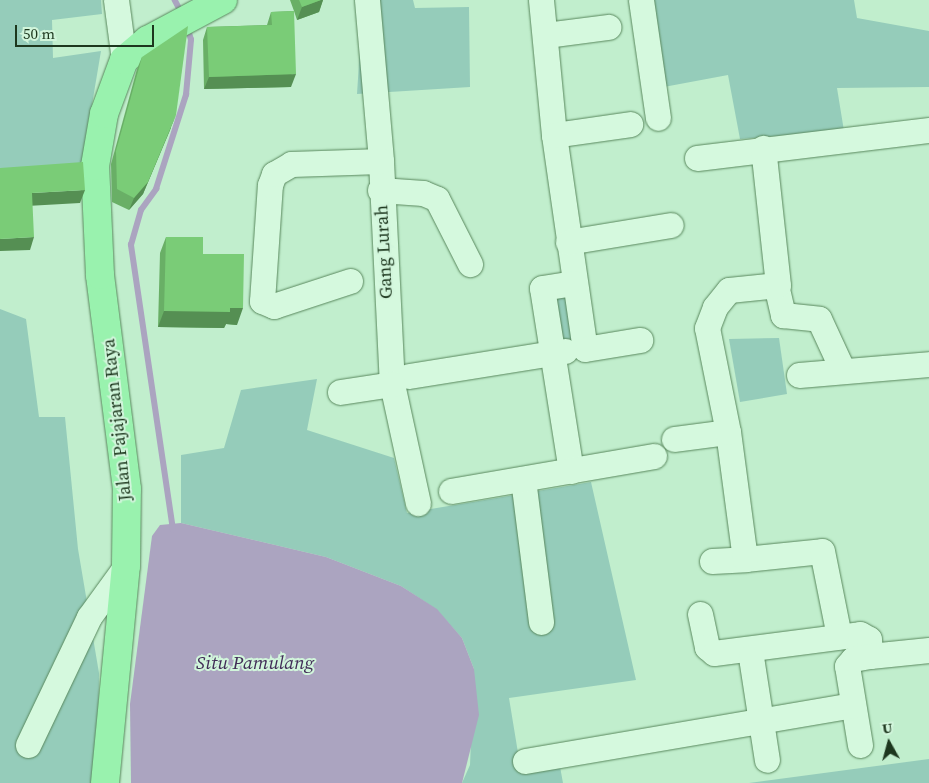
<!DOCTYPE html>
<html>
<head>
<meta charset="utf-8">
<style>
	body { margin:0 }
	#map { position:relative; width:929px; height:783px; overflow:hidden; background:#c1eecd; font-family:"Source Serif 4",serif }
	div>[style] { position:absolute }
	[style*='--x'] { left:calc(var(--x)*1px); top:calc(var(--y)*1px); width:calc(var(--w)*1px); rotate:calc(var(--a)*1deg) }
	.green>* { inset:0; background:#95ccba; transform-origin:0 0 }
	.water>* { inset:0; background:#aba4c0 }
	.stream>* { height:5.5px; margin:-2.75px; padding:0 2.75px; transform-origin:2.75px; border-radius:2.75px; background:#aba4c0 }
	.roads { filter:drop-shadow(0 0 1px #59885d) drop-shadow(0 0 1px #59885d) }
	.minor>* { height:25px; margin:-12.5px; padding:0 12.5px; transform-origin:12.5px; border-radius:12.5px; background:#d5f9de }
	.major>* { height:28px; margin:-14px; padding:0 14px; transform-origin:14px; border-radius:14px; background:#99f2ae }
	.wall>* { inset:0; background:#69af66 }
	.shaded-wall>* { inset:0; background:#558f53 }
	.building>* { inset:0; background:#7acc77 }
	span { translate:-50% -50%; white-space:nowrap; text-align:center; line-height:1.15; -webkit-text-stroke:4px #d1f5db; paint-order:stroke }
	.street-label { font-size:18px; color:#1d371e }
	.water-label { font-size:19px; color:#412c57; font-style:italic }
	.north { position:absolute; left:864px; top:718px; width:50px; height:50px; -webkit-text-stroke:4px #d1f5db; paint-order:stroke; rotate:353deg; font-size:14px; font-weight:700; line-height:20px; text-align:center; color:#1d371e }
	.north::after { content:''; display:block; margin:auto; width:18px; height:22px; background:#1d371e; clip-path:polygon(50% 0,100% 100%,50% 72%,0 100%) }
	.scale { position:absolute; left:15px; top:25px; width:139px; height:22px; box-sizing:border-box; border:2px solid #1d371e; border-top:0; padding-left:6px; font-size:15px; line-height:18px; white-space:nowrap; color:#1d371e; -webkit-text-stroke:4px #d1f5db; paint-order:stroke }
</style>
</head>
<body>
<div id="map">
	<div class="green">
		<div style="clip-path:polygon(0 0,101px 0,102px 14px,52px 20px,53px 58px,101px 51px,81px 170px,0 170px)"></div>
		<div style="clip-path:polygon(372px 0,413px 0,415px 8px,469px 7px,470px 87px,357px 94px,360px 47px)"></div>
		<div style="clip-path:polygon(643px 0,854px 0,857px 18px,929px 31px,929px 87px,837px 88px,844px 131px,740px 139px,728px 75px,653px 89px)"></div>
		<div style="left:574px;top:283px;width:67px;height:33px;rotate:81deg"></div>
		<div style="clip-path:polygon(0 309px,26px 319px,39px 417px,65px 417px,78px 549px,99px 673px,98px 783px,0 783px)"></div>
		<div style="clip-path:polygon(779px 338px,787px 394px,740px 402px,729px 339px)"></div>
		<div style="clip-path:polygon(317px 379px,307px 430px,394px 458px,407px 513px,591px 482px,636px 680px,509px 698px,520px 765px,559px 761px,563px 783px,462px 783px,470px 765px,474px 669px,462px 638px,436px 609px,401px 586px,326px 557px,181px 523px,181px 455px,224px 448px,241px 390px)"></div>
		<div style="clip-path:polygon(929px 759px,929px 783px,749px 783px)"></div>
	</div>
	<div class="water">
		<div style="clip-path:polygon(181px 523px,326px 557px,401px 586px,437px 609px,462px 638px,474px 669px,479px 715px,462px 783px,131px 783px,130px 704px,152px 536px,160px 525px)"></div>
	</div>
	<div class="stream">
		<div style="--x:175;--y:0;--w:15;--a:62"></div>
		<div style="--x:173;--y:530;--w:288;--a:-98.4"></div>
		<div style="--x:131;--y:245;--w:36;--a:-74"></div>
		<div style="--x:141;--y:210;--w:26;--a:-54"></div>
		<div style="--x:156;--y:189;--w:99;--a:-72.3"></div>
		<div style="--x:186;--y:95;--w:55;--a:-84.8"></div>
		<div style="--x:191;--y:40;--w:14;--a:-107"></div>
	</div>
	<div class="roads">
		<div class="minor">
			<div style="--x:116;--y:0;--w:61;--a:82.4"></div>
			<div style="--x:367;--y:0;--w:162;--a:85"></div>
			<div style="--x:381;--y:161;--w:223;--a:87.2"></div>
			<div style="--x:392;--y:384;--w:122;--a:77.7"></div>
			<div style="--x:541;--y:0;--w:136;--a:84.5"></div>
			<div style="--x:554;--y:135;--w:216;--a:81.8"></div>
			<div style="--x:585;--y:349;--w:56;--a:-9.3"></div>
			<div style="--x:641;--y:0;--w:119;--a:81.8"></div>
			<div style="--x:546;--y:35;--w:63;--a:-7.4"></div>
			<div style="--x:554;--y:135;--w:77;--a:-8.2"></div>
			<div style="--x:697;--y:158;--w:234;--a:-6.9"></div>
			<div style="--x:380;--y:190;--w:43;--a:4"></div>
			<div style="--x:423;--y:193;--w:15;--a:23"></div>
			<div style="--x:437;--y:199;--w:73;--a:63.1"></div>
			<div style="--x:568;--y:242;--w:104;--a:-9.4"></div>
			<div style="--x:350;--y:281;--w:80;--a:161.8"></div>
			<div style="--x:274;--y:306;--w:13;--a:-157"></div>
			<div style="--x:262;--y:301;--w:116;--a:-86.1"></div>
			<div style="--x:270;--y:185;--w:12;--a:-70"></div>
			<div style="--x:274;--y:174;--w:20;--a:-30"></div>
			<div style="--x:291;--y:164;--w:90;--a:-1.9"></div>
			<div style="--x:777;--y:289;--w:27;--a:77"></div>
			<div style="--x:783;--y:315;--w:36;--a:6"></div>
			<div style="--x:819;--y:319;--w:57;--a:65.2"></div>
			<div style="--x:799;--y:375;--w:130;--a:-4.8"></div>
			<div style="--x:409;--y:376;--w:158;--a:-9.1"></div>
			<div style="--x:340;--y:392;--w:53;--a:-8.7"></div>
			<div style="--x:674;--y:439;--w:54;--a:-7.4"></div>
			<div style="--x:571;--y:471;--w:185;--a:-99"></div>
			<div style="--x:542;--y:288;--w:32;--a:-9"></div>
			<div style="--x:523;--y:479;--w:144;--a:82.8"></div>
			<div style="--x:451;--y:491;--w:206;--a:-9.8"></div>
			<div style="--x:745;--y:559;--w:77;--a:-5.9"></div>
			<div style="--x:822;--y:551;--w:87;--a:78.7"></div>
			<div style="--x:712;--y:561;--w:33;--a:-3"></div>
			<div style="--x:745;--y:559;--w:128;--a:-97.6"></div>
			<div style="--x:728;--y:432;--w:106;--a:-101.4"></div>
			<div style="--x:707;--y:328;--w:22;--a:-69"></div>
			<div style="--x:715;--y:307;--w:22;--a:-51"></div>
			<div style="--x:729;--y:290;--w:49;--a:-5.8"></div>
			<div style="--x:778;--y:285;--w:138;--a:-96.2"></div>
			<div style="--x:700;--y:614;--w:34;--a:78"></div>
			<div style="--x:707;--y:647;--w:9;--a:41"></div>
			<div style="--x:714;--y:653;--w:147;--a:-7.4"></div>
			<div style="--x:860;--y:634;--w:10;--a:29"></div>
			<div style="--x:869;--y:639;--w:17;--a:87"></div>
			<div style="--x:870;--y:656;--w:59;--a:-5.8"></div>
			<div style="--x:751;--y:657;--w:104;--a:81.2"></div>
			<div style="--x:28;--y:745;--w:142;--a:-64.5"></div>
			<div style="--x:89;--y:617;--w:63;--a:-54"></div>
			<div style="--x:860;--y:745;--w:80;--a:-99.3"></div>
			<div style="--x:847;--y:666;--w:9;--a:-49"></div>
			<div style="--x:853;--y:659;--w:17;--a:-10"></div>
			<div style="--x:525;--y:761;--w:332;--a:-9.7"></div>
		</div>
		<div class="major">
			<div style="--x:105;--y:783;--w:218;--a:-84.5"></div>
			<div style="--x:126;--y:566;--w:77;--a:-89.3"></div>
			<div style="--x:127;--y:489;--w:216;--a:-97.2"></div>
			<div style="--x:100;--y:275;--w:109;--a:-92.6"></div>
			<div style="--x:95;--y:166;--w:53;--a:-80.2"></div>
			<div style="--x:104;--y:114;--w:58;--a:-69.7"></div>
			<div style="--x:124;--y:60;--w:31;--a:-40"></div>
			<div style="--x:148;--y:40;--w:85;--a:-28.1"></div>
		</div>
	</div>
	<div class="wall">
		<div style="clip-path:polygon(290px 0,323px 0,319px 12px,297px 20px,294px 11px,291px 87px,204px 89px,203px 40px,207px 27px,267px 25px,271px 12px,294px 11px)"></div>
		<div style="clip-path:polygon(142px 57px,171px 128px,143px 194px,129px 210px,112px 202px,111px 164px,137px 69px)"></div>
		<div style="clip-path:polygon(166px 237px,203px 254px,237px 325px,226px 324px,224px 328px,158px 327px,160px 253px)"></div>
	</div>
	<div class="shaded-wall">
		<div style="clip-path:polygon(321px 0,323px 0,319px 12px,297px 20px,302px 7px)"></div>
		<div style="clip-path:polygon(296px 74px,291px 87px,204px 89px,209px 77px)"></div>
		<div style="clip-path:polygon(176px 115px,143px 194px,129px 210px,134px 198px)"></div>
		<div style="clip-path:polygon(85px 190px,80px 203px,27px 206px,32px 193px)"></div>
		<div style="clip-path:polygon(34px 237px,30px 250px,0 251px,0 239px)"></div>
		<div style="clip-path:polygon(230px 308px,243px 308px,237px 325px,226px 324px,224px 328px,158px 327px,164px 311px)"></div>
	</div>
	<div class="building">
		<div style="clip-path:polygon(299px 0,321px 0,302px 7px)"></div>
		<div style="clip-path:polygon(294px 11px,296px 74px,209px 77px,207px 27px,272px 25px,271px 12px)"></div>
		<div style="clip-path:polygon(188px 26px,176px 115px,148px 182px,134px 198px,117px 189px,116px 151px,142px 57px)"></div>
		<div style="clip-path:polygon(83px 162px,85px 190px,32px 193px,34px 237px,0 239px,0 168px)"></div>
		<div style="clip-path:polygon(166px 237px,203px 237px,203px 254px,244px 254px,243px 308px,230px 308px,230px 312px,164px 311px)"></div>
	</div>
	<div class="street-label">
		<span style="left:384px;top:252px;rotate:-93deg">Gang Lurah</span>
		<span style="left:117px;top:420px;rotate:-96deg">Jalan Pajajaran Raya</span>
	</div>
	<div class="water-label">
		<span style="left:255px;top:663px">Situ Pamulang</span>
	</div>
	<div class="north">U</div>
	<div class="scale">50 m</div>
</div>
</body>
</html>
